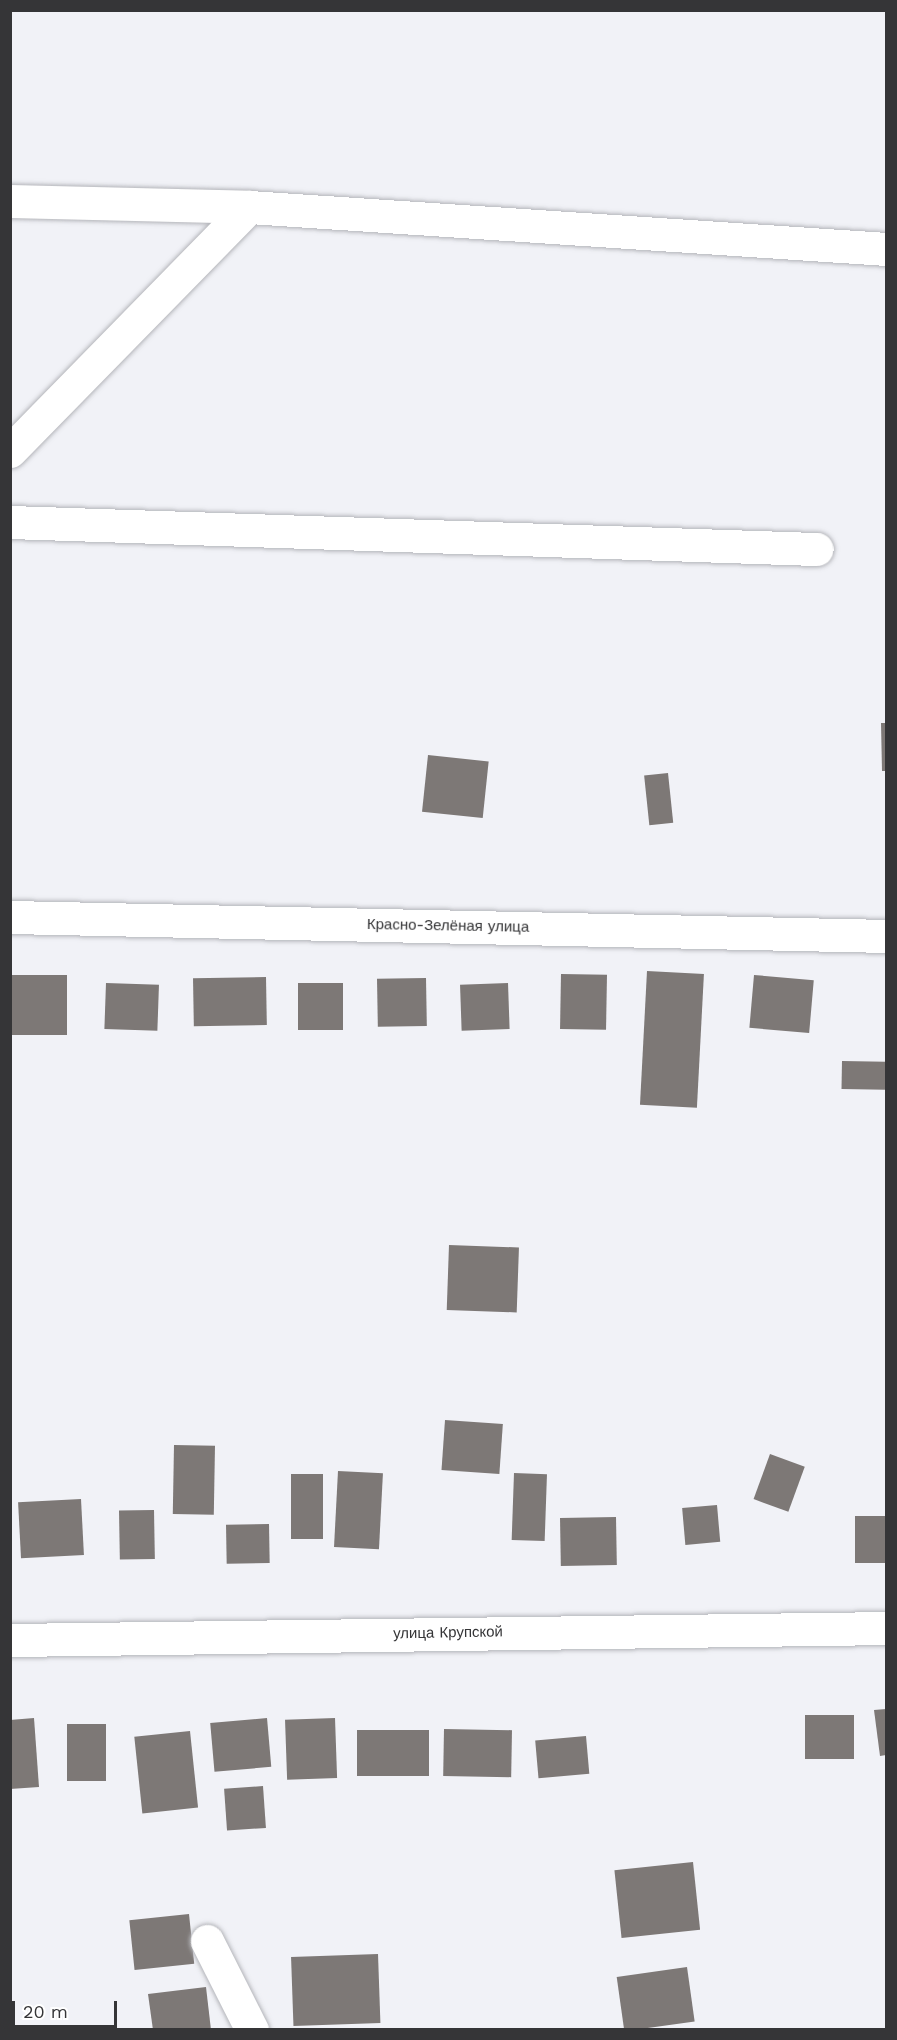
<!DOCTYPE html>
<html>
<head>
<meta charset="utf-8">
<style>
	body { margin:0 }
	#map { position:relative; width:897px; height:2040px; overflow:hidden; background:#f1f2f7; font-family:"Work Sans",sans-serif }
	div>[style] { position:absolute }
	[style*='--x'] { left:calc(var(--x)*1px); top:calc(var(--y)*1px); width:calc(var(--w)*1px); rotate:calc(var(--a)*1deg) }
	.building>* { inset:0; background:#7d7876; transform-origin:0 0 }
	.roads { filter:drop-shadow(0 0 2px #b4b5ba) drop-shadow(0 0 2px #b4b5ba) }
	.minor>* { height:33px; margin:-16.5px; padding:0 16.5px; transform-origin:16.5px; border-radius:16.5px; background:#fff }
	span { translate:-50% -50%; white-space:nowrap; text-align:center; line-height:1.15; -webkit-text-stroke:6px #fff; paint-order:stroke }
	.street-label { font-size:15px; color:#353537 }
	.frame { position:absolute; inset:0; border:12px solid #353537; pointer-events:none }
	.scale { position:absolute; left:12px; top:2001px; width:105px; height:27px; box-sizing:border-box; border:3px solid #353537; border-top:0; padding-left:8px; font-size:18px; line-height:21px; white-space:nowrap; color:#353537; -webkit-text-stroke:4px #fff; paint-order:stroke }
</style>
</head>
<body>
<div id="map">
	<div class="building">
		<div style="clip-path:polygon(881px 723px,886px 723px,886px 771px,882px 771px)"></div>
		<div style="left:428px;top:755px;width:61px;height:57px;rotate:6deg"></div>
		<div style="left:668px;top:773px;width:50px;height:24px;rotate:84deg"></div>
		<div style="left:647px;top:971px;width:57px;height:134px;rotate:3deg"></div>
		<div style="left:561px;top:974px;width:46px;height:55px;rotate:1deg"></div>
		<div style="left:10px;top:975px;width:57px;height:60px"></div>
		<div style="left:754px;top:975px;width:60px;height:53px;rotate:5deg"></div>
		<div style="left:266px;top:977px;width:48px;height:73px;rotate:89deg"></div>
		<div style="left:426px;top:978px;width:48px;height:49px;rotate:89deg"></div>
		<div style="left:106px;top:983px;width:53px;height:46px;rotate:2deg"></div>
		<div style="left:298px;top:983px;width:45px;height:47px"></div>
		<div style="left:508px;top:983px;width:46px;height:48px;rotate:88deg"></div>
		<div style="left:842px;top:1061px;width:44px;height:28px;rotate:1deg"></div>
		<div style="left:449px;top:1245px;width:70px;height:65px;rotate:2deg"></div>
		<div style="left:445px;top:1420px;width:58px;height:50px;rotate:4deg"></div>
		<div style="left:174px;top:1445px;width:41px;height:69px;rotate:1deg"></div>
		<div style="left:770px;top:1454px;width:37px;height:48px;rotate:20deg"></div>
		<div style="left:338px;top:1471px;width:45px;height:76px;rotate:3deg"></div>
		<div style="left:514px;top:1473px;width:33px;height:67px;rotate:2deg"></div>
		<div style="left:291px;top:1474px;width:32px;height:65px"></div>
		<div style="left:81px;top:1499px;width:56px;height:63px;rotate:87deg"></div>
		<div style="left:717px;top:1505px;width:37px;height:35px;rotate:85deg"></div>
		<div style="left:154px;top:1510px;width:49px;height:35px;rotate:89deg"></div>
		<div style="left:855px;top:1516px;width:31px;height:47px"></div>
		<div style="left:616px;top:1517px;width:48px;height:56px;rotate:89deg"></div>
		<div style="left:269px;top:1524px;width:39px;height:43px;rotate:89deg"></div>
		<div style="clip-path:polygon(886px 1709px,886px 1755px,880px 1756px,874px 1710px)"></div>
		<div style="left:805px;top:1715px;width:49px;height:44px"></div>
		<div style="clip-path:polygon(34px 1718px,39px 1787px,10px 1789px,10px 1720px)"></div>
		<div style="left:267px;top:1718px;width:49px;height:57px;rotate:85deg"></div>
		<div style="left:335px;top:1718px;width:60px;height:50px;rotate:88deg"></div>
		<div style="left:67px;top:1724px;width:39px;height:57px"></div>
		<div style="left:444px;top:1729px;width:68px;height:47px;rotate:1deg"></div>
		<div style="left:429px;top:1730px;width:46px;height:72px;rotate:90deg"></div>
		<div style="left:190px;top:1731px;width:77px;height:56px;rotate:84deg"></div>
		<div style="left:586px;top:1736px;width:38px;height:51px;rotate:85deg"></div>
		<div style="left:263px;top:1786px;width:42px;height:39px;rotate:86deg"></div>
		<div style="left:693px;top:1862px;width:68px;height:79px;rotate:84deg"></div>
		<div style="left:189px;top:1914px;width:50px;height:60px;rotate:84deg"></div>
		<div style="left:378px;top:1954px;width:69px;height:87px;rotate:88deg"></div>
		<div style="left:687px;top:1967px;width:55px;height:71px;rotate:82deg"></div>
		<div style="clip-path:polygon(206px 1987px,211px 2030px,153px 2030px,148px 1994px)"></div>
	</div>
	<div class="roads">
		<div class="minor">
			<div style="--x:10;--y:201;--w:239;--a:1.4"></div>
			<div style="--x:10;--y:451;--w:342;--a:-45.6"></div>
			<div style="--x:249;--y:207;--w:638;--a:3.77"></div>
			<div style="--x:10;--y:522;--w:807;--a:1.92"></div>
			<div style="--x:10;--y:917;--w:876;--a:1.24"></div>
			<div style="--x:10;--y:1640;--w:876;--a:-0.78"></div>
			<div style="--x:207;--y:1941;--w:100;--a:63.2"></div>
		</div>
	</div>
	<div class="street-label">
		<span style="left:448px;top:926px;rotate:1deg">Красно-Зелёная улица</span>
		<span style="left:448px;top:1633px;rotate:-1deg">улица Крупской</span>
	</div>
	<div class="frame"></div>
	<div class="scale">20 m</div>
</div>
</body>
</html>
